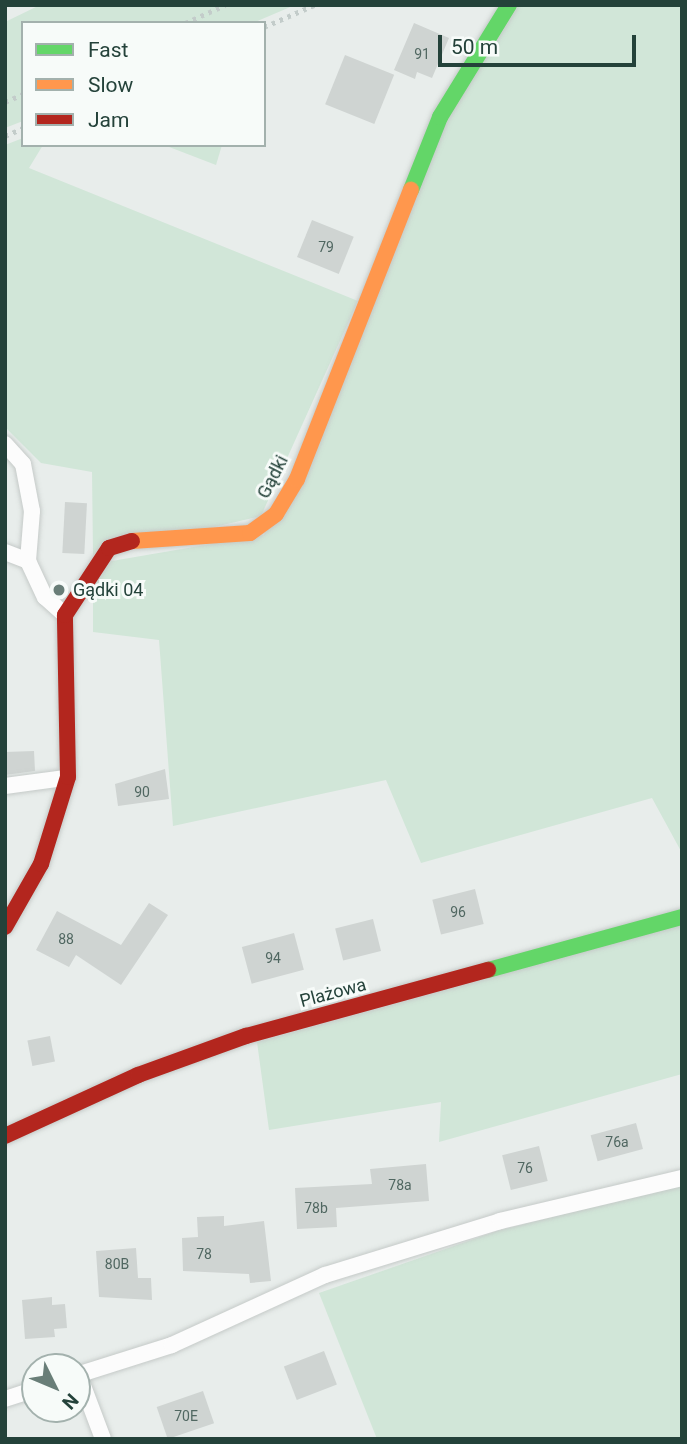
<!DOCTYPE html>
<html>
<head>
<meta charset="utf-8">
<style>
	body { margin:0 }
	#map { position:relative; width:687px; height:1444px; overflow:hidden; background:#e8edeb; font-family:Roboto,sans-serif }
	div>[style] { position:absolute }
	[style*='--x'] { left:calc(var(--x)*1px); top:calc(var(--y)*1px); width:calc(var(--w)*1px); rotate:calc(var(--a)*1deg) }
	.green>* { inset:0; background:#d1e6d8 }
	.building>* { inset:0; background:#cfd4d2; transform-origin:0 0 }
	.path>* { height:4.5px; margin-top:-2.25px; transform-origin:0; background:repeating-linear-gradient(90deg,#c3ccca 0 3.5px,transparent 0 8.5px) }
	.roads { filter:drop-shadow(0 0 2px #c5cac8) drop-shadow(0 0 2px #c5cac8) }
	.lane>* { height:16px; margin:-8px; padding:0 8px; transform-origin:8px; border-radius:8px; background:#fcfcfc }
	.fast>* { height:16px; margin:-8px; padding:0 8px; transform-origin:8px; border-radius:8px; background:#63d668 }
	.slow>* { height:16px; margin:-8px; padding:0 8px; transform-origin:8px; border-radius:8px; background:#ff974d }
	.jam>* { height:16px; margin:-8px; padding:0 8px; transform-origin:8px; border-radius:8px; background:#b3261e }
	.dots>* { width:19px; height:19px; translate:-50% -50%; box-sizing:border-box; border:4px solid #f7fbf9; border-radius:50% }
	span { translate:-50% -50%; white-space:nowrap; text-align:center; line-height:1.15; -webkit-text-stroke:6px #f7fbf9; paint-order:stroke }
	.number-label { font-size:14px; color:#506761 }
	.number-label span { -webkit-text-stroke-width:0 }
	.street-label { font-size:18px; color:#24423a }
	.poi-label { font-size:18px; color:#24423a }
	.left { translate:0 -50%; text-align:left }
	.frame { position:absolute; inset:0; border:7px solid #24423a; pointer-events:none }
	.legend { position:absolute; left:21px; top:21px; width:245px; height:126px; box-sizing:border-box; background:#f7fbf9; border:2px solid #a3b1ad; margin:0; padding:9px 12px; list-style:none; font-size:21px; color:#24423a }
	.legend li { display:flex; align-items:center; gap:14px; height:35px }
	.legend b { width:35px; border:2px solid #a3b1ad }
	.north { position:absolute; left:21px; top:1353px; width:70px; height:70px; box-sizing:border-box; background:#f7fbf9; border:2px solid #a3b1ad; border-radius:50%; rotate:133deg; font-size:19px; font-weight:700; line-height:28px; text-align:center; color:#24423a }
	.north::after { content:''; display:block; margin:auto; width:24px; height:32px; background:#697e78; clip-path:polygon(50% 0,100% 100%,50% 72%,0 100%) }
	.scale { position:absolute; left:438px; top:35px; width:198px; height:32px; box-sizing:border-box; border:4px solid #24423a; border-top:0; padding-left:9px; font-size:21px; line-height:24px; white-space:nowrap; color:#24423a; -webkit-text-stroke:5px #f7fbf9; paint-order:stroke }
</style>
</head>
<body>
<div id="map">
	<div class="green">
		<div style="clip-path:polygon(40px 5px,295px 5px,253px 23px,23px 23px,23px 121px,5px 128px,5px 22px)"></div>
		<div style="clip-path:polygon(519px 5px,682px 5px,682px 853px,652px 798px,421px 863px,386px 780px,173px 826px,159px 640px,93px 632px,93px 577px,106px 562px,264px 535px,448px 119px)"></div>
		<div style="clip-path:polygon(23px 138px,23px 145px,43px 145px,29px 168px,358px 301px,261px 516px,93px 555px,92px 472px,41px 463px,5px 427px,5px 145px)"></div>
		<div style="clip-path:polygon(164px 145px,222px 145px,216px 165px)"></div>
		<div style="clip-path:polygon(682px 925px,682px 1074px,439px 1142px,441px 1102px,269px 1130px,257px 1042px)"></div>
		<div style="clip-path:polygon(682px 1184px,682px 1439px,377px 1439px,319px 1293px,497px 1231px)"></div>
	</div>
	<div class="building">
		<div style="clip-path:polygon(414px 23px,449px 38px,432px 78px,417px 72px,415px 79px,394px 70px)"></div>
		<div style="left:345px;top:55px;width:53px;height:53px;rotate:22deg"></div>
		<div style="left:312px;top:220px;width:45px;height:40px;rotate:22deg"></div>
		<div style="left:65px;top:502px;width:22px;height:51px;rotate:3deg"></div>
		<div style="clip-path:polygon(34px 751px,35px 771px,5px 775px,5px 752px)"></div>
		<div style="clip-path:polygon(165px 769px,169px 799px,118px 806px,115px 784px)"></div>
		<div style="left:475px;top:889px;width:36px;height:44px;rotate:76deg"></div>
		<div style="clip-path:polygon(149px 903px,168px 915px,121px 985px,76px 955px,69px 967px,36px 950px,57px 911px,121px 945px)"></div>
		<div style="left:373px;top:919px;width:33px;height:39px;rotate:76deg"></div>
		<div style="left:294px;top:933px;width:38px;height:54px;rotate:75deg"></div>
		<div style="left:50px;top:1036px;width:26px;height:23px;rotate:79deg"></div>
		<div style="left:636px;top:1123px;width:27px;height:47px;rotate:75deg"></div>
		<div style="left:539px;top:1146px;width:36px;height:38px;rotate:76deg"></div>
		<div style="clip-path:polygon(426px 1164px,429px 1201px,336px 1208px,337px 1227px,297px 1229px,295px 1188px,372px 1184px,370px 1169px)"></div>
		<div style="clip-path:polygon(224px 1216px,224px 1226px,264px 1221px,271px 1281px,250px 1283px,249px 1274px,183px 1271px,182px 1238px,198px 1237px,197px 1217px)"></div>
		<div style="clip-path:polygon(136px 1248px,138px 1278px,151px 1278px,152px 1300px,99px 1297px,96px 1251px)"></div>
		<div style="clip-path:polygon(52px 1297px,52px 1305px,65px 1304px,67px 1328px,54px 1329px,55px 1337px,25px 1339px,22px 1300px)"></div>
		<div style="left:324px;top:1351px;width:36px;height:43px;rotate:69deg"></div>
		<div style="left:203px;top:1391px;width:34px;height:49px;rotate:71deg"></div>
	</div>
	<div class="path">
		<div style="--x:185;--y:23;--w:44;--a:-24.2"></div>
		<div style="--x:264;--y:27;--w:55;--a:-23.7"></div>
		<div style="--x:5;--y:102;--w:20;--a:-24"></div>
		<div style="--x:5;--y:136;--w:20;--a:-24"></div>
	</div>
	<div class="roads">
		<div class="lane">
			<div style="--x:5;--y:444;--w:27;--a:48"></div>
			<div style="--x:23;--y:464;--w:48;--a:79.2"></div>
			<div style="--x:32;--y:511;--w:50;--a:94.6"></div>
			<div style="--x:5;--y:552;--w:25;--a:21"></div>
			<div style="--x:28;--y:561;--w:40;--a:65"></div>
			<div style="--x:45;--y:597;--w:27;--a:42"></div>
			<div style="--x:5;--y:786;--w:61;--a:-7.6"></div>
			<div style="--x:77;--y:1375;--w:100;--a:-17.5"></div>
			<div style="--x:172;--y:1345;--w:168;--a:-24.6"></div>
			<div style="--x:325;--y:1275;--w:183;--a:-17.1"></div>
			<div style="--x:500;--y:1221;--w:187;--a:-13.3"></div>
			<div style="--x:79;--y:1375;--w:68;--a:69.4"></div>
			<div style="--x:5;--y:1399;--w:32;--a:-18"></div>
		</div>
		<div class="fast">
			<div style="--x:411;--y:190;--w:79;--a:-68.3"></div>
			<div style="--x:440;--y:117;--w:132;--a:-58.4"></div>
			<div style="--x:488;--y:970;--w:201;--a:-15.3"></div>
		</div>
		<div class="slow">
			<div style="--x:132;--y:541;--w:118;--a:-3.9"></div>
			<div style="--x:250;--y:533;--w:32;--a:-36"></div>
			<div style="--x:276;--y:514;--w:41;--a:-59"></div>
			<div style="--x:297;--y:479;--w:311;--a:-68.5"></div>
		</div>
		<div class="jam">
			<div style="--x:5;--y:927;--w:73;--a:-60.3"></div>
			<div style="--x:41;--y:864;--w:91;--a:-72.8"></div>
			<div style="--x:68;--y:777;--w:162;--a:-91.1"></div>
			<div style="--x:65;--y:615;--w:80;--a:-56.7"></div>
			<div style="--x:109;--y:548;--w:24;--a:-17"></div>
			<div style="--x:5;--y:1136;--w:146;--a:-24.6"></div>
			<div style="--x:138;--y:1075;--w:115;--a:-19.9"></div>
			<div style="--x:246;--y:1036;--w:251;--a:-15.3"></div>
		</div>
	</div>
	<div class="dots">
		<div style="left:59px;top:590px;background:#697e78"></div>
	</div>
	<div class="number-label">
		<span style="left:422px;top:54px">91</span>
		<span style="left:326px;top:247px">79</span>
		<span style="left:142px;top:792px">90</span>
		<span style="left:458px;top:912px">96</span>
		<span style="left:66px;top:939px">88</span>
		<span style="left:273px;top:958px">94</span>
		<span style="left:617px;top:1142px">76a</span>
		<span style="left:525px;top:1168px">76</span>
		<span style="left:400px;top:1185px">78a</span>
		<span style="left:316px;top:1208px">78b</span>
		<span style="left:204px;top:1254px">78</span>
		<span style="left:117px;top:1264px">80B</span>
		<span style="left:186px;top:1416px">70E</span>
	</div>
	<div class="street-label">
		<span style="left:273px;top:477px;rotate:-63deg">Gądki</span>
		<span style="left:333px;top:993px;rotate:-15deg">Plażowa</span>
	</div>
	<div class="poi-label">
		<span class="left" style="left:73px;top:590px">Gądki 04</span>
	</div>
	<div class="frame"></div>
	<ul class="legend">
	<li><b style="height:9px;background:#63d668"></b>Fast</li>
	<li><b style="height:9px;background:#ff974d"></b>Slow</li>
	<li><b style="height:9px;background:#b3261e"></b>Jam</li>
	</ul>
	<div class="north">N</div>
	<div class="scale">50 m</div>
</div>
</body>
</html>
